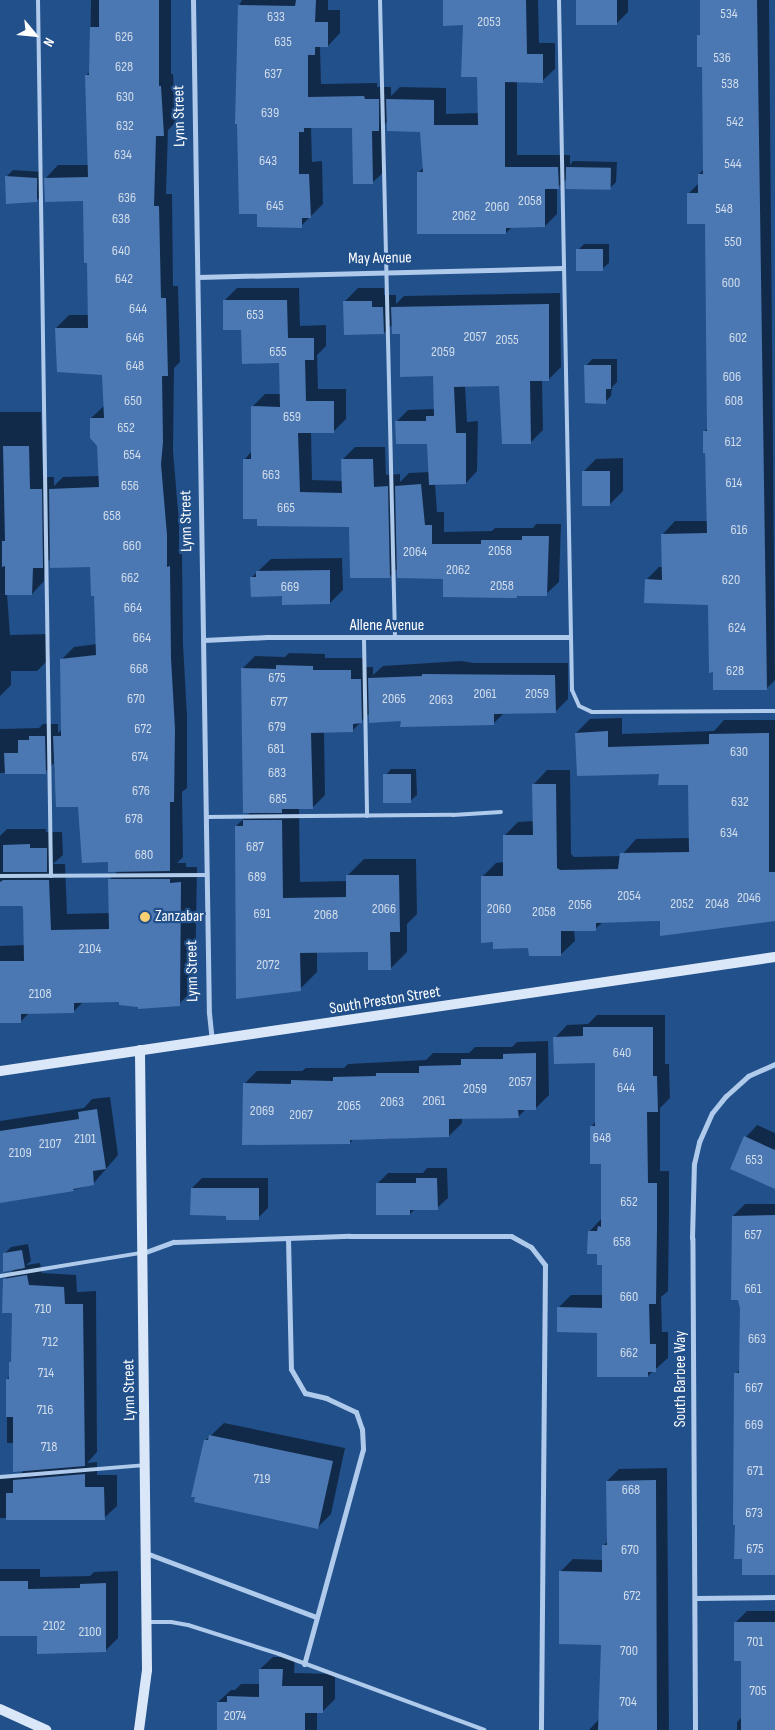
<!DOCTYPE html>
<html>
<head>
<meta charset="utf-8">
<style>
	body { margin:0 }
	#map { position:relative; width:775px; height:1730px; overflow:hidden; background:#22508b; font-family:"Sofia Sans Condensed",sans-serif }
	div>[style] { position:absolute }
	[style*='--x'] { left:calc(var(--x)*1px); top:calc(var(--y)*1px); width:calc(var(--w)*1px); rotate:calc(var(--a)*1deg) }
	.shadow>* { inset:0; background:#0007 }
	.building>* { inset:0; background:#4b78b2; transform-origin:0 0 }
	.lane>* { height:4px; margin:-2px; padding:0 2px; transform-origin:2px; border-radius:2px; background:#afcaeb }
	.street>* { height:5px; margin:-2.5px; padding:0 2.5px; transform-origin:2.5px; border-radius:2.5px; background:#afcaeb }
	.secondary>* { height:10px; margin:-5px; padding:0 5px; transform-origin:5px; border-radius:5px; background:#dae7f9 }
	.dots>* { width:14px; height:14px; translate:-50% -50%; box-sizing:border-box; border:2px solid #22508b; border-radius:50% }
	span { translate:-50% -50%; white-space:nowrap; text-align:center; line-height:1.15; -webkit-text-stroke:4.5px #22508b; paint-order:stroke }
	.number-label { font-size:14px; color:#d2ddec }
	.number-label span { -webkit-text-stroke-width:0 }
	.street-label { font-size:16px; color:#fff }
	.poi-label { font-size:16px; color:#fff }
	.left { translate:0 -50%; text-align:left }
	.north { position:absolute; left:10px; top:10px; width:50px; height:50px; -webkit-text-stroke:4px #22508b; paint-order:stroke; rotate:118deg; font-size:14px; font-weight:700; line-height:20px; text-align:center; color:#fff }
	.north::after { content:''; display:block; margin:auto; width:18px; height:22px; background:#fff; clip-path:polygon(50% 0,100% 100%,50% 72%,0 100%) }
</style>
</head>
<body>
<div id="map">
	<div class="shadow">
		<div style="clip-path:polygon(91px 0,171px 0,171px 74px,173px 74px,176px 122px,168px 130px,166px 194px,172px 194px,173px 286px,178px 286px,180px 362px,174px 368px,173px 451px,179px 522px,179px 554px,182px 554px,183px 644px,187px 716px,187px 788px,182px 792px,183px 857px,177px 863px,186px 863px,186px 867px,197px 867px,195px 988px,179px 1004px,139px 1006px,120px 1001px,84px 1001px,73px 1012px,29px 1013px,21px 1021px,0 1022px,0 946px,25px 945px,24px 905px,0 905px,0 836px,7px 829px,46px 829px,46px 832px,62px 832px,63px 855px,53px 864px,65px 864px,67px 914px,110px 913px,109px 880px,119px 870px,109px 861px,79px 806px,57px 772px,54px 772px,54px 763px,45px 772px,0 773px,0 729px,39px 728px,43px 724px,58px 724px,58px 733px,62px 729px,61px 660px,74px 647px,97px 644px,96px 595px,91px 566px,51px 558px,45px 564px,44px 581px,32px 594px,7px 594px,10px 635px,49px 634px,50px 658px,37px 671px,11px 671px,11px 685px,0 696px,0 412px,41px 412px,43px 477px,54px 477px,54px 486px,63px 477px,100px 476px,99px 446px,91px 418px,104px 406px,103px 374px,56px 328px,69px 315px,89px 315px,88px 262px,84px 200px,46px 178px,58px 165px,89px 165px,86px 75px,90px 72px)"></div>
		<div style="clip-path:polygon(242px 0,328px 0,328px 10px,340px 10px,340px 33px,328px 46px,320px 47px,321px 84px,377px 83px,377px 87px,391px 87px,391px 96px,400px 87px,446px 88px,446px 114px,479px 113px,478px 76px,464px 24px,444px 0,538px 0,539px 43px,555px 43px,555px 69px,542px 81px,517px 81px,517px 155px,570px 155px,570px 165px,573px 161px,617px 162px,616px 182px,610px 188px,567px 179px,557px 188px,557px 214px,545px 226px,512px 227px,506px 233px,418px 173px,424px 167px,421px 130px,388px 121px,385px 124px,386px 170px,373px 182px,353px 126px,311px 127px,312px 162px,322px 161px,323px 204px,301px 226px,239px 6px)"></div>
		<div style="clip-path:polygon(577px 0,628px 0,628px 12px,617px 23px)"></div>
		<div style="clip-path:polygon(701px 0,769px 0,775px 680px,766px 689px,709px 603px,646px 580px,659px 567px,663px 567px,663px 534px,675px 521px,708px 521px,704px 432px,708px 428px,706px 223px,688px 194px,699px 183px,699px 174px,704px 169px,704px 66px,698px 36px,702px 32px)"></div>
		<div style="clip-path:polygon(13px 170px,43px 172px,43px 194px,37px 200px,7px 202px,7px 176px)"></div>
		<div style="clip-path:polygon(584px 244px,609px 244px,609px 263px,602px 269px,578px 250px)"></div>
		<div style="clip-path:polygon(237px 288px,299px 288px,300px 326px,326px 325px,326px 346px,317px 355px,318px 389px,346px 389px,346px 419px,333px 432px,311px 432px,312px 480px,343px 481px,342px 460px,355px 447px,385px 447px,386px 475px,400px 474px,400px 482px,409px 473px,430px 472px,428px 442px,396px 422px,408px 410px,434px 409px,435px 375px,393px 324px,384px 333px,345px 301px,358px 288px,384px 288px,384px 295px,396px 295px,396px 304px,404px 296px,560px 293px,561px 367px,549px 379px,542px 379px,543px 430px,531px 442px,500px 385px,465px 386px,467px 422px,478px 421px,477px 471px,466px 483px,435px 483px,437px 512px,444px 512px,444px 532px,492px 531px,495px 528px,533px 528px,536px 524px,561px 524px,559px 582px,546px 594px,519px 594px,517px 597px,400px 566px,389px 577px,351px 526px,258px 518px,244px 460px,252px 451px,252px 407px,265px 394px,281px 394px,280px 362px,242px 329px,224px 301px)"></div>
		<div style="clip-path:polygon(592px 359px,617px 359px,617px 382px,612px 387px,611px 396px,605px 402px,586px 366px)"></div>
		<div style="clip-path:polygon(623px 458px,623px 491px,610px 504px,583px 472px,596px 459px)"></div>
		<div style="clip-path:polygon(342px 558px,343px 590px,330px 603px,283px 595px,251px 578px,271px 559px)"></div>
		<div style="clip-path:polygon(289px 653px,325px 654px,325px 658px,363px 658px,363px 667px,373px 667px,373px 675px,383px 666px,461px 661px,474px 663px,568px 663px,568px 699px,555px 712px,504px 713px,493px 724px,402px 720px,370px 713px,352px 731px,324px 731px,325px 795px,313px 807px,299px 808px,300px 882px,347px 881px,347px 876px,364px 859px,416px 859px,417px 914px,407px 924px,407px 952px,390px 969px,369px 951px,317px 952px,317px 972px,300px 989px,236px 826px,251px 812px,242px 669px,255px 656px,285px 657px)"></div>
		<div style="clip-path:polygon(622px 718px,622px 734px,714px 731px,724px 720px,775px 720px,775px 919px,603px 922px,595px 929px,574px 930px,575px 941px,560px 955px,530px 947px,482px 877px,496px 863px,504px 862px,504px 836px,518px 822px,534px 821px,533px 785px,547px 770px,570px 770px,571px 854px,574px 857px,621px 856px,636px 839px,690px 838px,689px 784px,576px 733px,590px 719px)"></div>
		<div style="clip-path:polygon(391px 769px,416px 769px,417px 795px,410px 801px,385px 776px)"></div>
		<div style="clip-path:polygon(597px 1015px,665px 1015px,665px 1064px,669px 1064px,670px 1098px,660px 1108px,660px 1171px,669px 1171px,669px 1215px,668px 1291px,661px 1297px,662px 1332px,668px 1332px,668px 1358px,648px 1376px,598px 1332px,559px 1307px,571px 1295px,603px 1295px,603px 1264px,589px 1232px,601px 1219px,603px 1163px,591px 1127px,596px 1121px,596px 1062px,555px 1038px,567px 1025px,588px 1024px)"></div>
		<div style="clip-path:polygon(548px 1041px,549px 1095px,536px 1108px,526px 1109px,518px 1117px,462px 1118px,462px 1123px,449px 1136px,395px 1136px,392px 1139px,353px 1139px,350px 1143px,244px 1084px,257px 1071px,302px 1071px,306px 1068px,344px 1068px,348px 1064px,426px 1060px,433px 1053px,469px 1053px,475px 1047px,512px 1047px,517px 1042px)"></div>
		<div style="clip-path:polygon(110px 1097px,118px 1155px,93px 1184px,73px 1190px,0 1201px,0 1121px,84px 1108px,92px 1099px)"></div>
		<div style="clip-path:polygon(757px 1125px,775px 1133px,775px 1188px,746px 1137px)"></div>
		<div style="clip-path:polygon(427px 1168px,447px 1168px,448px 1198px,437px 1208px,415px 1209px,410px 1214px,377px 1184px,388px 1173px,423px 1173px)"></div>
		<div style="clip-path:polygon(202px 1178px,268px 1178px,268px 1208px,258px 1218px,228px 1215px,192px 1188px)"></div>
		<div style="clip-path:polygon(745px 1204px,775px 1204px,775px 1574px,743px 1558px,736px 1523px,736px 1374px,740px 1369px,741px 1308px,733px 1216px)"></div>
		<div style="clip-path:polygon(28px 1244px,31px 1261px,26px 1265px,40px 1263px,42px 1273px,76px 1275px,77px 1292px,96px 1291px,97px 1452px,87px 1463px,97px 1462px,97px 1475px,117px 1475px,117px 1506px,104px 1518px,0 1518px,0 1477px,17px 1477px,24px 1470px,14px 1443px,7px 1443px,7px 1379px,10px 1376px,12px 1361px,13px 1312px,4px 1280px,16px 1268px,4px 1254px,11px 1247px)"></div>
		<div style="clip-path:polygon(224px 1423px,345px 1448px,331px 1514px,318px 1527px,206px 1440px)"></div>
		<div style="clip-path:polygon(667px 1468px,669px 1730px,589px 1730px,600px 1718px,602px 1643px,560px 1572px,573px 1559px,603px 1560px,603px 1546px,608px 1541px,607px 1481px,619px 1469px)"></div>
		<div style="clip-path:polygon(0 1569px,40px 1569px,40px 1577px,90px 1576px,94px 1572px,118px 1571px,118px 1638px,106px 1650px,38px 1634px,0 1635px)"></div>
		<div style="clip-path:polygon(747px 1611px,775px 1611px,775px 1730px,737px 1730px,737px 1722px,742px 1717px,742px 1660px,735px 1623px)"></div>
		<div style="clip-path:polygon(273px 1657px,295px 1657px,294px 1673px,335px 1674px,335px 1699px,322px 1712px,317px 1712px,317px 1730px,218px 1730px,218px 1702px,231px 1690px,235px 1690px,241px 1684px,260px 1684px,260px 1669px)"></div>
	</div>
	<div class="building">
		<div style="clip-path:polygon(99px 0,159px 0,159px 86px,161px 86px,164px 136px,156px 136px,154px 206px,159px 206px,161px 298px,166px 298px,168px 376px,162px 376px,163px 442px,161px 464px,167px 535px,167px 567px,170px 566px,171px 658px,175px 729px,174px 802px,170px 802px,170px 871px,108px 872px,108px 862px,82px 863px,78px 807px,56px 807px,53px 736px,61px 736px,60px 659px,96px 655px,94px 596px,91px 596px,90px 567px,50px 568px,49px 489px,99px 487px,97px 446px,90px 438px,90px 418px,104px 418px,102px 375px,57px 372px,55px 328px,88px 328px,87px 263px,84px 263px,83px 201px,45px 202px,44px 178px,88px 177px,85px 75px,89px 75px,90px 27px,99px 27px)"></div>
		<div style="clip-path:polygon(296px 0,316px 0,315px 22px,328px 22px,328px 47px,315px 47px,315px 55px,308px 55px,308px 97px,364px 96px,365px 99px,379px 99px,379px 131px,372px 131px,373px 184px,353px 184px,352px 128px,304px 128px,304px 132px,299px 132px,299px 174px,309px 174px,311px 218px,302px 218px,302px 228px,257px 227px,257px 214px,239px 214px,237px 124px,235px 124px,238px 5px,295px 6px)"></div>
		<div style="clip-path:polygon(443px 0,526px 0,527px 54px,543px 54px,543px 83px,505px 82px,505px 167px,558px 167px,559px 189px,545px 189px,545px 227px,506px 228px,506px 234px,417px 234px,417px 172px,423px 172px,420px 132px,387px 131px,386px 99px,434px 100px,434px 125px,478px 125px,477px 77px,461px 77px,463px 25px,443px 26px)"></div>
		<div style="left:576px;top:0;width:41px;height:25px"></div>
		<div style="clip-path:polygon(700px 0,757px 0,767px 690px,713px 690px,713px 672px,709px 673px,708px 605px,644px 603px,645px 579px,662px 580px,661px 534px,707px 533px,705px 453px,703px 453px,703px 431px,707px 431px,705px 224px,687px 224px,687px 193px,698px 193px,698px 174px,703px 174px,702px 67px,697px 67px,697px 35px,700px 35px)"></div>
		<div style="left:566px;top:167px;width:45px;height:22px;rotate:1deg"></div>
		<div style="clip-path:polygon(5px 176px,37px 178px,37px 202px,6px 204px)"></div>
		<div style="left:603px;top:249px;width:22px;height:27px;rotate:90deg"></div>
		<div style="clip-path:polygon(223px 300px,287px 300px,288px 338px,314px 338px,314px 360px,305px 360px,306px 401px,334px 401px,334px 433px,298px 433px,300px 492px,342px 493px,341px 459px,373px 459px,374px 487px,388px 486px,390px 578px,350px 578px,349px 527px,257px 526px,257px 519px,243px 519px,243px 459px,251px 459px,251px 406px,280px 407px,279px 363px,242px 364px,241px 330px,223px 330px)"></div>
		<div style="clip-path:polygon(343px 301px,372px 301px,372px 307px,383px 307px,384px 334px,344px 335px)"></div>
		<div style="clip-path:polygon(549px 304px,549px 381px,530px 381px,531px 444px,502px 444px,499px 386px,454px 387px,456px 433px,466px 433px,466px 484px,429px 485px,427px 444px,396px 444px,395px 421px,426px 421px,426px 416px,434px 416px,433px 376px,400px 377px,400px 334px,392px 334px,391px 307px)"></div>
		<div style="clip-path:polygon(584px 365px,611px 365px,611px 389px,606px 389px,606px 404px,585px 403px)"></div>
		<div style="clip-path:polygon(3px 446px,29px 446px,30px 489px,42px 489px,43px 568px,33px 568px,32px 595px,5px 595px,5px 566px,2px 567px,2px 541px,5px 541px)"></div>
		<div style="left:582px;top:471px;width:28px;height:35px"></div>
		<div style="clip-path:polygon(421px 484px,425px 525px,432px 525px,432px 544px,481px 544px,481px 540px,522px 540px,522px 536px,549px 536px,547px 596px,517px 596px,517px 598px,443px 597px,443px 579px,397px 578px,395px 486px)"></div>
		<div style="clip-path:polygon(330px 570px,330px 604px,282px 605px,282px 596px,251px 597px,250px 577px,256px 577px,256px 571px)"></div>
		<div style="clip-path:polygon(276px 665px,313px 666px,313px 670px,351px 670px,351px 679px,361px 679px,362px 723px,353px 724px,353px 732px,311px 733px,313px 809px,282px 809px,282px 813px,243px 813px,241px 668px,276px 669px)"></div>
		<div style="clip-path:polygon(422px 674px,555px 675px,556px 713px,494px 714px,494px 725px,400px 727px,401px 721px,369px 723px,368px 678px,422px 676px)"></div>
		<div style="clip-path:polygon(608px 731px,608px 747px,709px 744px,709px 734px,769px 733px,769px 872px,775px 872px,775px 921px,660px 936px,660px 921px,596px 923px,596px 931px,561px 931px,561px 956px,529px 956px,528px 948px,493px 949px,493px 942px,481px 943px,481px 876px,503px 876px,503px 835px,533px 835px,532px 784px,556px 784px,557px 868px,560px 870px,618px 869px,620px 853px,689px 852px,688px 785px,658px 785px,659px 774px,577px 776px,575px 733px)"></div>
		<div style="clip-path:polygon(29px 736px,45px 736px,46px 774px,5px 774px,4px 753px,18px 753px,18px 740px,29px 740px)"></div>
		<div style="left:411px;top:774px;width:29px;height:28px;rotate:90deg"></div>
		<div style="clip-path:polygon(243px 820px,282px 820px,283px 898px,346px 897px,346px 875px,399px 875px,400px 932px,390px 932px,391px 970px,368px 970px,368px 952px,300px 953px,301px 991px,236px 999px,235px 826px,243px 826px)"></div>
		<div style="clip-path:polygon(30px 844px,30px 848px,47px 848px,47px 872px,3px 872px,3px 845px)"></div>
		<div style="clip-path:polygon(108px 879px,170px 879px,170px 883px,181px 882px,180px 1006px,138px 1009px,138px 1007px,119px 1005px,119px 1002px,74px 1003px,74px 1013px,21px 1014px,21px 1023px,0 1023px,0 961px,24px 961px,23px 908px,22px 906px,0 906px,0 882px,3px 880px,49px 880px,51px 930px,109px 929px)"></div>
		<div style="clip-path:polygon(583px 1027px,653px 1027px,653px 1076px,657px 1076px,658px 1112px,647px 1112px,648px 1183px,657px 1183px,657px 1228px,656px 1304px,649px 1304px,650px 1344px,656px 1344px,656px 1372px,648px 1372px,648px 1377px,597px 1377px,597px 1333px,557px 1332px,557px 1307px,602px 1308px,602px 1265px,597px 1265px,597px 1254px,587px 1254px,588px 1231px,597px 1231px,598px 1226px,601px 1227px,601px 1164px,590px 1164px,590px 1126px,595px 1126px,595px 1063px,554px 1064px,553px 1037px,583px 1036px)"></div>
		<div style="clip-path:polygon(536px 1053px,536px 1110px,518px 1110px,519px 1118px,449px 1119px,449px 1137px,350px 1140px,350px 1144px,242px 1145px,243px 1083px,291px 1084px,291px 1080px,333px 1081px,333px 1077px,376px 1076px,376px 1073px,419px 1073px,419px 1066px,461px 1065px,461px 1059px,503px 1059px,503px 1054px)"></div>
		<div style="clip-path:polygon(97px 1109px,106px 1169px,93px 1171px,94px 1185px,73px 1189px,74px 1191px,0 1203px,0 1131px,79px 1119px,78px 1112px)"></div>
		<div style="clip-path:polygon(744px 1136px,775px 1150px,775px 1189px,730px 1169px)"></div>
		<div style="clip-path:polygon(416px 1178px,437px 1178px,438px 1210px,410px 1210px,410px 1215px,376px 1215px,376px 1183px,416px 1183px)"></div>
		<div style="clip-path:polygon(191px 1188px,259px 1188px,259px 1220px,226px 1220px,226px 1216px,190px 1215px)"></div>
		<div style="clip-path:polygon(775px 1215px,775px 1575px,742px 1575px,742px 1559px,734px 1559px,735px 1525px,733px 1525px,734px 1373px,739px 1373px,740px 1308px,738px 1300px,731px 1300px,732px 1216px)"></div>
		<div style="clip-path:polygon(22px 1250px,25px 1268px,3px 1272px,3px 1253px)"></div>
		<div style="clip-path:polygon(27px 1275px,29px 1285px,64px 1287px,65px 1304px,83px 1304px,85px 1466px,13px 1472px,13px 1417px,6px 1417px,6px 1379px,9px 1379px,9px 1362px,11px 1362px,12px 1313px,2px 1313px,3px 1279px)"></div>
		<div style="clip-path:polygon(209px 1435px,333px 1461px,318px 1529px,194px 1502px,195px 1497px,191px 1497px,204px 1440px,208px 1440px)"></div>
		<div style="clip-path:polygon(85px 1474px,85px 1487px,104px 1487px,105px 1520px,6px 1520px,6px 1493px,13px 1493px,13px 1480px)"></div>
		<div style="clip-path:polygon(656px 1480px,657px 1730px,598px 1730px,601px 1645px,559px 1644px,559px 1571px,602px 1572px,602px 1545px,607px 1545px,606px 1481px)"></div>
		<div style="clip-path:polygon(0 1581px,28px 1581px,28px 1589px,80px 1588px,80px 1584px,106px 1583px,106px 1652px,37px 1654px,37px 1636px,0 1636px)"></div>
		<div style="clip-path:polygon(734px 1622px,775px 1622px,775px 1730px,741px 1730px,741px 1661px,734px 1661px)"></div>
		<div style="clip-path:polygon(259px 1669px,283px 1669px,282px 1686px,323px 1686px,323px 1713px,305px 1713px,305px 1730px,217px 1730px,217px 1702px,227px 1702px,227px 1696px,259px 1697px)"></div>
	</div>
	<div class="lane">
		<div style="--x:38;--y:0;--w:876;--a:89.15"></div>
		<div style="--x:380;--y:0;--w:638;--a:88.65"></div>
		<div style="--x:559;--y:0;--w:690;--a:88.92"></div>
		<div style="--x:572;--y:690;--w:17;--a:66"></div>
		<div style="--x:579;--y:706;--w:14;--a:25"></div>
		<div style="--x:592;--y:712;--w:183;--a:-0.3"></div>
		<div style="--x:364;--y:639;--w:177;--a:89"></div>
		<div style="--x:206;--y:817;--w:247;--a:-0.5"></div>
		<div style="--x:453;--y:815;--w:48;--a:-3.6"></div>
		<div style="--x:0;--y:876;--w:207;--a:-0.3"></div>
		<div style="--x:0;--y:1276;--w:143;--a:-9.3"></div>
		<div style="--x:0;--y:1477;--w:145;--a:-4.7"></div>
		<div style="--x:147;--y:1622;--w:24;--a:0"></div>
		<div style="--x:171;--y:1622;--w:17;--a:10"></div>
		<div style="--x:188;--y:1625;--w:96;--a:17.7"></div>
		<div style="--x:279;--y:1654;--w:219;--a:20.3"></div>
	</div>
	<div class="street">
		<div style="--x:193;--y:0;--w:1013;--a:89.1"></div>
		<div style="--x:209;--y:1013;--w:29;--a:84"></div>
		<div style="--x:198;--y:277;--w:364;--a:-1.4"></div>
		<div style="--x:204;--y:640;--w:63;--a:-2.7"></div>
		<div style="--x:267;--y:637;--w:303;--a:0"></div>
		<div style="--x:288;--y:1238;--w:131;--a:88.7"></div>
		<div style="--x:291;--y:1369;--w:28;--a:60"></div>
		<div style="--x:305;--y:1393;--w:22;--a:13"></div>
		<div style="--x:326;--y:1398;--w:33;--a:25"></div>
		<div style="--x:356;--y:1412;--w:18;--a:71"></div>
		<div style="--x:362;--y:1429;--w:20;--a:87"></div>
		<div style="--x:363;--y:1449;--w:223;--a:105.3"></div>
		<div style="--x:143;--y:1253;--w:33;--a:-20"></div>
		<div style="--x:174;--y:1242;--w:176;--a:-2"></div>
		<div style="--x:350;--y:1236;--w:161;--a:0"></div>
		<div style="--x:511;--y:1236;--w:23;--a:29"></div>
		<div style="--x:531;--y:1247;--w:23;--a:52"></div>
		<div style="--x:545;--y:1265;--w:465;--a:90.5"></div>
		<div style="--x:146;--y:1553;--w:182;--a:20.6"></div>
		<div style="--x:695;--y:1598;--w:80;--a:-0.7"></div>
		<div style="--x:695;--y:1730;--w:492;--a:-90.3"></div>
		<div style="--x:692;--y:1238;--w:74;--a:-88.5"></div>
		<div style="--x:694;--y:1164;--w:23;--a:-77"></div>
		<div style="--x:699;--y:1142;--w:32;--a:-66"></div>
		<div style="--x:712;--y:1113;--w:22;--a:-51"></div>
		<div style="--x:726;--y:1096;--w:30;--a:-42"></div>
		<div style="--x:748;--y:1076;--w:30;--a:-24"></div>
	</div>
	<div class="secondary">
		<div style="--x:0;--y:1071;--w:783;--a:-8.37"></div>
		<div style="--x:0;--y:1709;--w:51;--a:24.5"></div>
		<div style="--x:139;--y:1730;--w:61;--a:-82.4"></div>
		<div style="--x:147;--y:1670;--w:620;--a:-90.65"></div>
	</div>
	<div class="dots">
		<div style="left:145px;top:917px;background:#f7d071"></div>
	</div>
	<div class="number-label">
		<span style="left:729px;top:14px">534</span>
		<span style="left:276px;top:17px">633</span>
		<span style="left:489px;top:22px">2053</span>
		<span style="left:124px;top:37px">626</span>
		<span style="left:283px;top:42px">635</span>
		<span style="left:722px;top:58px">536</span>
		<span style="left:124px;top:67px">628</span>
		<span style="left:273px;top:74px">637</span>
		<span style="left:730px;top:84px">538</span>
		<span style="left:125px;top:97px">630</span>
		<span style="left:270px;top:113px">639</span>
		<span style="left:735px;top:122px">542</span>
		<span style="left:125px;top:126px">632</span>
		<span style="left:123px;top:155px">634</span>
		<span style="left:268px;top:161px">643</span>
		<span style="left:733px;top:164px">544</span>
		<span style="left:127px;top:198px">636</span>
		<span style="left:530px;top:201px">2058</span>
		<span style="left:275px;top:206px">645</span>
		<span style="left:497px;top:207px">2060</span>
		<span style="left:724px;top:209px">548</span>
		<span style="left:464px;top:216px">2062</span>
		<span style="left:121px;top:219px">638</span>
		<span style="left:733px;top:242px">550</span>
		<span style="left:121px;top:251px">640</span>
		<span style="left:124px;top:279px">642</span>
		<span style="left:731px;top:283px">600</span>
		<span style="left:138px;top:309px">644</span>
		<span style="left:255px;top:315px">653</span>
		<span style="left:475px;top:337px">2057</span>
		<span style="left:135px;top:338px">646</span>
		<span style="left:738px;top:338px">602</span>
		<span style="left:507px;top:340px">2055</span>
		<span style="left:278px;top:352px">655</span>
		<span style="left:443px;top:352px">2059</span>
		<span style="left:135px;top:366px">648</span>
		<span style="left:732px;top:377px">606</span>
		<span style="left:133px;top:401px">650</span>
		<span style="left:734px;top:401px">608</span>
		<span style="left:292px;top:417px">659</span>
		<span style="left:126px;top:428px">652</span>
		<span style="left:733px;top:442px">612</span>
		<span style="left:132px;top:455px">654</span>
		<span style="left:271px;top:475px">663</span>
		<span style="left:734px;top:483px">614</span>
		<span style="left:130px;top:486px">656</span>
		<span style="left:286px;top:508px">665</span>
		<span style="left:112px;top:516px">658</span>
		<span style="left:739px;top:530px">616</span>
		<span style="left:132px;top:546px">660</span>
		<span style="left:500px;top:551px">2058</span>
		<span style="left:415px;top:552px">2064</span>
		<span style="left:458px;top:570px">2062</span>
		<span style="left:130px;top:578px">662</span>
		<span style="left:731px;top:580px">620</span>
		<span style="left:502px;top:586px">2058</span>
		<span style="left:290px;top:587px">669</span>
		<span style="left:133px;top:608px">664</span>
		<span style="left:737px;top:628px">624</span>
		<span style="left:142px;top:638px">664</span>
		<span style="left:139px;top:669px">668</span>
		<span style="left:735px;top:671px">628</span>
		<span style="left:277px;top:678px">675</span>
		<span style="left:485px;top:694px">2061</span>
		<span style="left:537px;top:694px">2059</span>
		<span style="left:136px;top:699px">670</span>
		<span style="left:394px;top:699px">2065</span>
		<span style="left:441px;top:700px">2063</span>
		<span style="left:279px;top:702px">677</span>
		<span style="left:277px;top:727px">679</span>
		<span style="left:143px;top:729px">672</span>
		<span style="left:276px;top:749px">681</span>
		<span style="left:739px;top:752px">630</span>
		<span style="left:140px;top:757px">674</span>
		<span style="left:277px;top:773px">683</span>
		<span style="left:141px;top:791px">676</span>
		<span style="left:278px;top:799px">685</span>
		<span style="left:740px;top:802px">632</span>
		<span style="left:134px;top:819px">678</span>
		<span style="left:729px;top:833px">634</span>
		<span style="left:255px;top:847px">687</span>
		<span style="left:144px;top:855px">680</span>
		<span style="left:257px;top:877px">689</span>
		<span style="left:629px;top:896px">2054</span>
		<span style="left:749px;top:898px">2046</span>
		<span style="left:682px;top:904px">2052</span>
		<span style="left:717px;top:904px">2048</span>
		<span style="left:580px;top:905px">2056</span>
		<span style="left:384px;top:909px">2066</span>
		<span style="left:499px;top:909px">2060</span>
		<span style="left:544px;top:912px">2058</span>
		<span style="left:262px;top:914px">691</span>
		<span style="left:326px;top:915px">2068</span>
		<span style="left:90px;top:949px">2104</span>
		<span style="left:268px;top:965px">2072</span>
		<span style="left:40px;top:994px">2108</span>
		<span style="left:622px;top:1053px">640</span>
		<span style="left:520px;top:1082px">2057</span>
		<span style="left:626px;top:1088px">644</span>
		<span style="left:475px;top:1089px">2059</span>
		<span style="left:434px;top:1101px">2061</span>
		<span style="left:392px;top:1102px">2063</span>
		<span style="left:349px;top:1106px">2065</span>
		<span style="left:262px;top:1111px">2069</span>
		<span style="left:301px;top:1115px">2067</span>
		<span style="left:602px;top:1138px">648</span>
		<span style="left:85px;top:1139px">2101</span>
		<span style="left:50px;top:1144px">2107</span>
		<span style="left:20px;top:1153px">2109</span>
		<span style="left:754px;top:1160px">653</span>
		<span style="left:629px;top:1202px">652</span>
		<span style="left:753px;top:1235px">657</span>
		<span style="left:622px;top:1242px">658</span>
		<span style="left:753px;top:1289px">661</span>
		<span style="left:629px;top:1297px">660</span>
		<span style="left:43px;top:1309px">710</span>
		<span style="left:757px;top:1339px">663</span>
		<span style="left:50px;top:1342px">712</span>
		<span style="left:629px;top:1353px">662</span>
		<span style="left:46px;top:1373px">714</span>
		<span style="left:754px;top:1388px">667</span>
		<span style="left:45px;top:1410px">716</span>
		<span style="left:754px;top:1425px">669</span>
		<span style="left:49px;top:1447px">718</span>
		<span style="left:755px;top:1471px">671</span>
		<span style="left:262px;top:1479px">719</span>
		<span style="left:631px;top:1490px">668</span>
		<span style="left:754px;top:1513px">673</span>
		<span style="left:755px;top:1549px">675</span>
		<span style="left:630px;top:1550px">670</span>
		<span style="left:632px;top:1596px">672</span>
		<span style="left:54px;top:1626px">2102</span>
		<span style="left:90px;top:1632px">2100</span>
		<span style="left:755px;top:1642px">701</span>
		<span style="left:629px;top:1651px">700</span>
		<span style="left:758px;top:1691px">705</span>
		<span style="left:628px;top:1702px">704</span>
		<span style="left:235px;top:1716px">2074</span>
	</div>
	<div class="street-label">
		<span style="left:180px;top:116px;rotate:-91deg">Lynn Street</span>
		<span style="left:380px;top:259px;rotate:-1deg">May Avenue</span>
		<span style="left:187px;top:521px;rotate:-91deg">Lynn Street</span>
		<span style="left:387px;top:626px">Allene Avenue</span>
		<span style="left:193px;top:971px;rotate:-91deg">Lynn Street</span>
		<span style="left:385px;top:1001px;rotate:-9deg">South Preston Street</span>
		<span style="left:681px;top:1379px;rotate:-90deg">South Barbee Way</span>
		<span style="left:130px;top:1390px;rotate:-91deg">Lynn Street</span>
	</div>
	<div class="poi-label">
		<span class="left" style="left:155px;top:917px">Zanzabar</span>
	</div>
	<div class="north">N</div>
</div>
</body>
</html>
